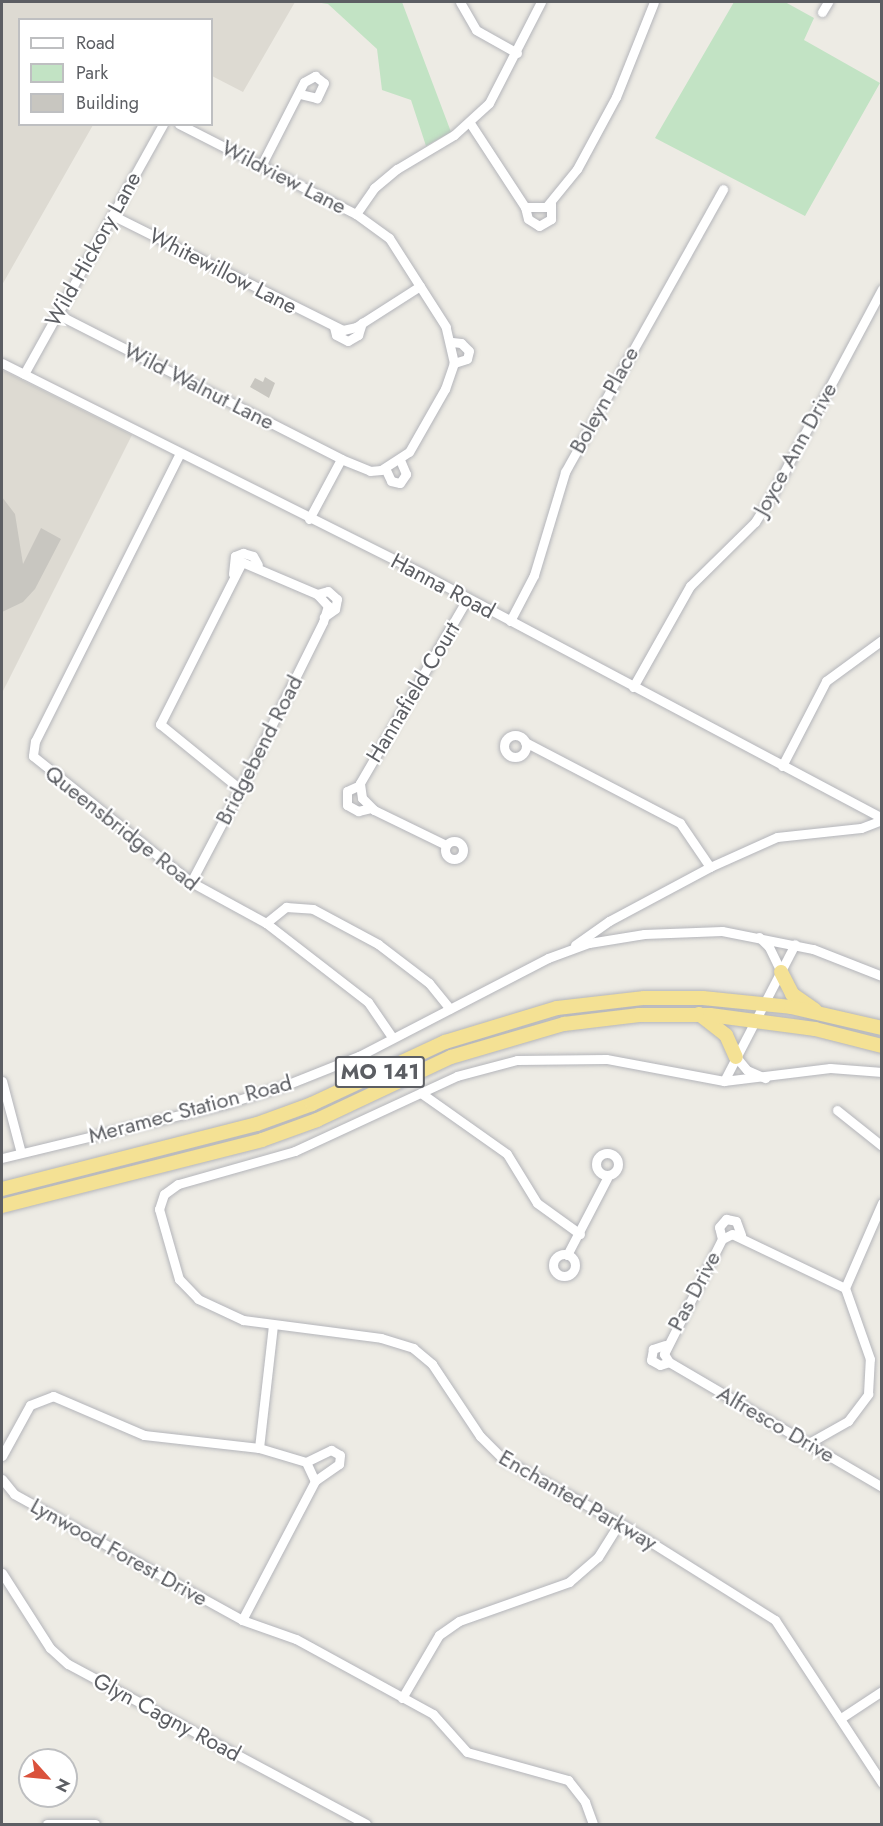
<!DOCTYPE html>
<html>
<head>
<meta charset="utf-8">
<style>
	body { margin:0 }
	#map { position:relative; width:883px; height:1826px; overflow:hidden; background:#edebe4; font-family:Jost,sans-serif }
	div>[style] { position:absolute }
	[style*='--x'] { left:calc(var(--x)*1px); top:calc(var(--y)*1px); width:calc(var(--w)*1px); rotate:calc(var(--a)*1deg) }
	.education>* { inset:0; background:#dddad2 }
	.green>* { inset:0; background:#c2e3c4 }
	.building>* { inset:0; background:#c8c6c0 }
	.roads { filter:drop-shadow(0 0 2px #b4b5ba) drop-shadow(0 0 2px #b4b5ba) }
	.minor>* { height:9px; margin:-4.5px; padding:0 4.5px; transform-origin:4.5px; border-radius:4.5px; background:#fff }
	.minor>.ring { margin:-4.5px; padding:0; box-sizing:content-box; background:none; border:9px solid #fff; border-radius:50% }
	.highway>* { height:14px; margin:-7px; padding:0 7px; transform-origin:7px; border-radius:7px; background:#f4e194 }
	span { translate:-50% -50%; white-space:nowrap; text-align:center; line-height:1.15; -webkit-text-stroke:4.5px #fff; paint-order:stroke }
	.shield-label span { padding:2px 4px; background:#fff; border:2px solid; border-radius:4px; -webkit-text-stroke-width:0 }
	.shield-label { font-size:21px; color:#5c5e63; font-weight:700 }
	.street-label { font-size:22px; color:#5c5e63 }
	.frame { position:absolute; inset:0; border:3px solid #5c5e63; pointer-events:none }
	.legend { position:absolute; left:18px; top:18px; width:195px; height:108px; box-sizing:border-box; background:#fff; border:2px solid #bebfc1; margin:0; padding:8px 10px; list-style:none; font-size:18px; color:#5c5e63 }
	.legend li { display:flex; align-items:center; gap:12px; height:30px }
	.legend b { width:30px; border:2px solid #bebfc1 }
	.north { position:absolute; left:18px; top:1748px; width:60px; height:60px; box-sizing:border-box; background:#fff; border:2px solid #bebfc1; border-radius:50%; rotate:117deg; font-size:16px; font-weight:700; line-height:24px; text-align:center; color:#5c5e63 }
	.north::after { content:''; display:block; margin:auto; width:21px; height:27px; background:#da523c; clip-path:polygon(50% 0,100% 100%,50% 72%,0 100%) }
</style>
</head>
<body>
<div id="map">
	<div class="education">
		<div style="clip-path:polygon(2px 2px,295px 2px,243px 92px,212px 76px,212px 20px,20px 20px,20px 124px,93px 125px,2px 285px)"></div>
		<div style="clip-path:polygon(2px 370px,132px 435px,2px 693px)"></div>
	</div>
	<div class="green">
		<div style="clip-path:polygon(315px 2px,402px 2px,451px 132px,426px 146px,411px 100px,382px 90px,377px 49px,328px 4px)"></div>
		<div style="clip-path:polygon(734px 2px,785px 2px,814px 18px,804px 40px,880px 83px,805px 216px,655px 138px)"></div>
	</div>
	<div class="building">
		<div style="clip-path:polygon(265px 377px,275px 383px,269px 398px,250px 387px,255px 378px,263px 382px)"></div>
		<div style="clip-path:polygon(2px 497px,15px 514px,23px 564px,41px 528px,61px 539px,35px 589px,23px 602px,2px 612px)"></div>
	</div>
	<div class="roads">
		<div class="minor">
			<div style="--x:460;--y:2;--w:32;--a:60"></div>
			<div style="--x:476;--y:30;--w:47;--a:29.3"></div>
			<div style="--x:822;--y:12;--w:12;--a:-59"></div>
			<div style="--x:470;--y:123;--w:100;--a:56.8"></div>
			<div style="--x:525;--y:207;--w:21;--a:0"></div>
			<div style="--x:546;--y:207;--w:49;--a:-50.8"></div>
			<div style="--x:577;--y:169;--w:82;--a:-61.6"></div>
			<div style="--x:616;--y:97;--w:102;--a:-68.2"></div>
			<div style="--x:179;--y:124;--w:199;--a:27"></div>
			<div style="--x:261;--y:166;--w:94;--a:-62.9"></div>
			<div style="--x:304;--y:82;--w:13;--a:-29"></div>
			<div style="--x:315;--y:76;--w:11;--a:38"></div>
			<div style="--x:324;--y:83;--w:17;--a:115"></div>
			<div style="--x:317;--y:98;--w:18;--a:-167"></div>
			<div style="--x:525;--y:207;--w:12;--a:76"></div>
			<div style="--x:528;--y:219;--w:13;--a:32"></div>
			<div style="--x:539;--y:226;--w:14;--a:-30"></div>
			<div style="--x:551;--y:219;--w:16;--a:-90"></div>
			<div style="--x:112;--y:215;--w:258;--a:26.5"></div>
			<div style="--x:343;--y:330;--w:13;--a:-13"></div>
			<div style="--x:356;--y:327;--w:76;--a:-32.6"></div>
			<div style="--x:57;--y:314;--w:319;--a:27"></div>
			<div style="--x:334;--y:327;--w:8;--a:76"></div>
			<div style="--x:336;--y:335;--w:13;--a:27"></div>
			<div style="--x:348;--y:341;--w:12;--a:-31"></div>
			<div style="--x:358;--y:335;--w:13;--a:-72"></div>
			<div style="--x:452;--y:342;--w:9;--a:6"></div>
			<div style="--x:461;--y:343;--w:11;--a:45"></div>
			<div style="--x:469;--y:351;--w:8;--a:104"></div>
			<div style="--x:467;--y:359;--w:14;--a:163"></div>
			<div style="--x:2;--y:363;--w:471;--a:26.6"></div>
			<div style="--x:423;--y:574;--w:520;--a:27.99"></div>
			<div style="--x:24;--y:374;--w:286;--a:-60.9"></div>
			<div style="--x:180;--y:453;--w:322;--a:116.7"></div>
			<div style="--x:35;--y:741;--w:15;--a:98"></div>
			<div style="--x:33;--y:756;--w:202;--a:38.6"></div>
			<div style="--x:191;--y:882;--w:85;--a:28.7"></div>
			<div style="--x:266;--y:923;--w:129;--a:37.8"></div>
			<div style="--x:368;--y:1002;--w:42;--a:55.6"></div>
			<div style="--x:385;--y:468;--w:14;--a:65"></div>
			<div style="--x:391;--y:481;--w:9;--a:13"></div>
			<div style="--x:400;--y:483;--w:11;--a:-56"></div>
			<div style="--x:406;--y:474;--w:15;--a:-113"></div>
			<div style="--x:309;--y:519;--w:68;--a:-61.9"></div>
			<div style="--x:341;--y:459;--w:31;--a:22"></div>
			<div style="--x:370;--y:471;--w:11;--a:-5"></div>
			<div style="--x:381;--y:470;--w:33;--a:-33"></div>
			<div style="--x:409;--y:452;--w:73;--a:-60.3"></div>
			<div style="--x:445;--y:389;--w:28;--a:-71"></div>
			<div style="--x:454;--y:363;--w:37;--a:-103"></div>
			<div style="--x:446;--y:327;--w:106;--a:-122.6"></div>
			<div style="--x:389;--y:238;--w:41;--a:-144"></div>
			<div style="--x:356;--y:214;--w:32;--a:-55"></div>
			<div style="--x:374;--y:188;--w:30;--a:-40"></div>
			<div style="--x:397;--y:169;--w:66;--a:-30.8"></div>
			<div style="--x:454;--y:135;--w:47;--a:-42.4"></div>
			<div style="--x:489;--y:103;--w:114;--a:-62.8"></div>
			<div style="--x:233;--y:574;--w:18;--a:-84"></div>
			<div style="--x:235;--y:556;--w:9;--a:-21"></div>
			<div style="--x:243;--y:553;--w:10;--a:17"></div>
			<div style="--x:253;--y:556;--w:10;--a:61"></div>
			<div style="--x:317;--y:594;--w:11;--a:-15"></div>
			<div style="--x:328;--y:591;--w:12;--a:42"></div>
			<div style="--x:337;--y:599;--w:10;--a:101"></div>
			<div style="--x:335;--y:609;--w:14;--a:144"></div>
			<div style="--x:510;--y:621;--w:52;--a:-62.4"></div>
			<div style="--x:534;--y:575;--w:108;--a:-73.2"></div>
			<div style="--x:565;--y:472;--w:324;--a:-60.8"></div>
			<div style="--x:633;--y:687;--w:116;--a:-60.6"></div>
			<div style="--x:690;--y:586;--w:91;--a:-44.6"></div>
			<div style="--x:755;--y:522;--w:34;--a:-58"></div>
			<div style="--x:773;--y:493;--w:231;--a:-61.9"></div>
			<div class="ring" style="left:504px;top:735px;width:13px;height:13px"></div>
			<div style="--x:525;--y:742;--w:175;--a:27.6"></div>
			<div style="--x:680;--y:823;--w:53;--a:55.7"></div>
			<div style="--x:782;--y:766;--w:96;--a:-62.6"></div>
			<div style="--x:826;--y:681;--w:69;--a:-36.2"></div>
			<div style="--x:360;--y:785;--w:14;--a:155"></div>
			<div style="--x:347;--y:791;--w:14;--a:90"></div>
			<div style="--x:347;--y:805;--w:13;--a:29"></div>
			<div style="--x:358;--y:811;--w:13;--a:-13"></div>
			<div class="ring" style="left:445px;top:841px;width:9px;height:9px"></div>
			<div style="--x:446;--y:845;--w:80;--a:-154.1"></div>
			<div style="--x:374;--y:810;--w:17;--a:-135"></div>
			<div style="--x:362;--y:798;--w:15;--a:-98"></div>
			<div style="--x:360;--y:783;--w:213;--a:-59.8"></div>
			<div style="--x:191;--y:882;--w:105;--a:-62.2"></div>
			<div style="--x:240;--y:789;--w:186;--a:-63.6"></div>
			<div style="--x:323;--y:622;--w:17;--a:-73"></div>
			<div style="--x:328;--y:606;--w:16;--a:-133"></div>
			<div style="--x:317;--y:594;--w:82;--a:-156.9"></div>
			<div style="--x:242;--y:562;--w:182;--a:116.8"></div>
			<div style="--x:160;--y:724;--w:103;--a:39.1"></div>
			<div style="--x:266;--y:923;--w:26;--a:-39"></div>
			<div style="--x:286;--y:907;--w:27;--a:4"></div>
			<div style="--x:313;--y:909;--w:74;--a:28.3"></div>
			<div style="--x:378;--y:944;--w:64;--a:37.4"></div>
			<div style="--x:429;--y:983;--w:33;--a:51"></div>
			<div style="--x:759;--y:937;--w:14;--a:45"></div>
			<div style="--x:769;--y:947;--w:28;--a:64"></div>
			<div style="--x:575;--y:945;--w:42;--a:-35.2"></div>
			<div style="--x:609;--y:921;--w:115;--a:-28.1"></div>
			<div style="--x:710;--y:867;--w:73;--a:-24.1"></div>
			<div style="--x:777;--y:837;--w:84;--a:-6.1"></div>
			<div style="--x:861;--y:828;--w:22;--a:-21"></div>
			<div style="--x:736;--y:1057;--w:17;--a:50"></div>
			<div style="--x:747;--y:1070;--w:20;--a:24"></div>
			<div style="--x:882;--y:1072;--w:52;--a:-175.6"></div>
			<div style="--x:830;--y:1068;--w:107;--a:173"></div>
			<div style="--x:724;--y:1081;--w:120;--a:-169.4"></div>
			<div style="--x:606;--y:1059;--w:89;--a:179.4"></div>
			<div style="--x:517;--y:1060;--w:62;--a:165.1"></div>
			<div style="--x:457;--y:1076;--w:179;--a:155.2"></div>
			<div style="--x:295;--y:1151;--w:122;--a:164.2"></div>
			<div style="--x:178;--y:1184;--w:17;--a:144"></div>
			<div style="--x:164;--y:1194;--w:16;--a:108"></div>
			<div style="--x:159;--y:1209;--w:73;--a:74.1"></div>
			<div style="--x:179;--y:1279;--w:28;--a:46"></div>
			<div style="--x:198;--y:1299;--w:50;--a:25"></div>
			<div style="--x:243;--y:1320;--w:139;--a:7.4"></div>
			<div style="--x:381;--y:1338;--w:34;--a:17"></div>
			<div style="--x:413;--y:1348;--w:25;--a:40"></div>
			<div style="--x:432;--y:1364;--w:87;--a:56.3"></div>
			<div style="--x:480;--y:1436;--w:31;--a:45"></div>
			<div style="--x:502;--y:1458;--w:146;--a:29"></div>
			<div style="--x:630;--y:1529;--w:171;--a:32.1"></div>
			<div style="--x:775;--y:1620;--w:195;--a:56.7"></div>
			<div style="--x:2;--y:1081;--w:74;--a:75.2"></div>
			<div style="--x:724;--y:1081;--w:154;--a:-62.6"></div>
			<div style="--x:421;--y:1093;--w:105;--a:35.3"></div>
			<div style="--x:507;--y:1154;--w:57;--a:58.5"></div>
			<div style="--x:537;--y:1203;--w:53;--a:35.8"></div>
			<div style="--x:837;--y:1110;--w:58;--a:38.7"></div>
			<div class="ring" style="left:596px;top:1153px;width:13px;height:13px"></div>
			<div style="--x:2;--y:1158;--w:229;--a:-13.6"></div>
			<div style="--x:225;--y:1104;--w:64;--a:-17.3"></div>
			<div style="--x:286;--y:1085;--w:79;--a:-21.7"></div>
			<div style="--x:359;--y:1056;--w:213;--a:-27.4"></div>
			<div style="--x:548;--y:958;--w:44;--a:-20.1"></div>
			<div style="--x:589;--y:943;--w:56;--a:-9.3"></div>
			<div style="--x:644;--y:934;--w:78;--a:-2.2"></div>
			<div style="--x:722;--y:931;--w:93;--a:11.2"></div>
			<div style="--x:813;--y:949;--w:74;--a:21.4"></div>
			<div style="--x:722;--y:1239;--w:12;--a:-104"></div>
			<div style="--x:719;--y:1227;--w:11;--a:-49"></div>
			<div style="--x:726;--y:1219;--w:10;--a:11"></div>
			<div style="--x:736;--y:1221;--w:15;--a:70"></div>
			<div class="ring" style="left:553px;top:1254px;width:13px;height:13px"></div>
			<div style="--x:567;--y:1255;--w:87;--a:-62.5"></div>
			<div style="--x:845;--y:1288;--w:125;--a:-154.5"></div>
			<div style="--x:732;--y:1234;--w:11;--a:153"></div>
			<div style="--x:722;--y:1239;--w:129;--a:116.8"></div>
			<div style="--x:664;--y:1354;--w:9;--a:58"></div>
			<div style="--x:669;--y:1362;--w:247;--a:30.4"></div>
			<div style="--x:665;--y:1345;--w:13;--a:162"></div>
			<div style="--x:653;--y:1349;--w:11;--a:100"></div>
			<div style="--x:651;--y:1360;--w:10;--a:29"></div>
			<div style="--x:660;--y:1365;--w:9;--a:-18"></div>
			<div style="--x:809;--y:1443;--w:45;--a:-29.4"></div>
			<div style="--x:848;--y:1421;--w:34;--a:-53"></div>
			<div style="--x:868;--y:1394;--w:35;--a:-87"></div>
			<div style="--x:870;--y:1359;--w:75;--a:-109.4"></div>
			<div style="--x:845;--y:1288;--w:93;--a:-66.5"></div>
			<div style="--x:259;--y:1448;--w:124;--a:-83.5"></div>
			<div style="--x:2;--y:1456;--w:58;--a:-61.2"></div>
			<div style="--x:30;--y:1405;--w:25;--a:-21"></div>
			<div style="--x:53;--y:1396;--w:99;--a:23.2"></div>
			<div style="--x:144;--y:1435;--w:116;--a:6.4"></div>
			<div style="--x:259;--y:1448;--w:49;--a:16.6"></div>
			<div style="--x:306;--y:1462;--w:21;--a:65"></div>
			<div style="--x:315;--y:1481;--w:157;--a:117.7"></div>
			<div style="--x:306;--y:1462;--w:28;--a:-26"></div>
			<div style="--x:331;--y:1450;--w:10;--a:29"></div>
			<div style="--x:340;--y:1455;--w:9;--a:96"></div>
			<div style="--x:339;--y:1464;--w:29;--a:145"></div>
			<div style="--x:2;--y:1479;--w:19;--a:51"></div>
			<div style="--x:14;--y:1494;--w:260;--a:28.9"></div>
			<div style="--x:242;--y:1620;--w:57;--a:19.4"></div>
			<div style="--x:296;--y:1639;--w:156;--a:28.7"></div>
			<div style="--x:433;--y:1714;--w:51;--a:48.2"></div>
			<div style="--x:467;--y:1752;--w:105;--a:15.5"></div>
			<div style="--x:568;--y:1780;--w:28;--a:52"></div>
			<div style="--x:585;--y:1802;--w:23;--a:70"></div>
			<div style="--x:2;--y:1573;--w:89;--a:57.4"></div>
			<div style="--x:50;--y:1648;--w:24;--a:42"></div>
			<div style="--x:68;--y:1664;--w:338;--a:28.2"></div>
			<div style="--x:402;--y:1698;--w:73;--a:-59.6"></div>
			<div style="--x:439;--y:1635;--w:24;--a:-35"></div>
			<div style="--x:459;--y:1621;--w:117;--a:-19.5"></div>
			<div style="--x:569;--y:1582;--w:38;--a:-41"></div>
			<div style="--x:598;--y:1557;--w:40;--a:-58"></div>
			<div style="--x:841;--y:1718;--w:49;--a:-33.4"></div>
			<div style="--x:47;--y:1824;--w:48;--a:0"></div>
		</div>
		<div class="highway">
			<div style="--x:781;--y:972;--w:25;--a:63"></div>
			<div style="--x:792;--y:994;--w:28;--a:35"></div>
			<div style="--x:699;--y:1014;--w:34;--a:38"></div>
			<div style="--x:726;--y:1035;--w:24;--a:66"></div>
			<div style="--x:2;--y:1189;--w:263;--a:-14.3"></div>
			<div style="--x:257;--y:1124;--w:59;--a:-20"></div>
			<div style="--x:312;--y:1104;--w:147;--a:-25"></div>
			<div style="--x:445;--y:1042;--w:117;--a:-16.9"></div>
			<div style="--x:557;--y:1008;--w:88;--a:-6.6"></div>
			<div style="--x:644;--y:998;--w:59;--a:0"></div>
			<div style="--x:703;--y:998;--w:88;--a:5.8"></div>
			<div style="--x:791;--y:1007;--w:93;--a:13"></div>
			<div style="--x:2;--y:1206;--w:268;--a:-14.2"></div>
			<div style="--x:262;--y:1140;--w:59;--a:-20"></div>
			<div style="--x:317;--y:1120;--w:148;--a:-25.2"></div>
			<div style="--x:451;--y:1057;--w:118;--a:-16.3"></div>
			<div style="--x:564;--y:1024;--w:76;--a:-6.8"></div>
			<div style="--x:639;--y:1015;--w:71;--a:0"></div>
			<div style="--x:710;--y:1015;--w:106;--a:7.6"></div>
			<div style="--x:815;--y:1029;--w:69;--a:14.2"></div>
		</div>
	</div>
	<div class="shield-label">
		<span style="left:380px;top:1072px">MO 141</span>
	</div>
	<div class="street-label">
		<span style="left:284px;top:177px;rotate:27deg">Wildview Lane</span>
		<span style="left:93px;top:249px;rotate:-61deg">Wild Hickory Lane</span>
		<span style="left:223px;top:271px;rotate:27deg">Whitewillow Lane</span>
		<span style="left:199px;top:386px;rotate:27deg">Wild Walnut Lane</span>
		<span style="left:604px;top:400px;rotate:-61deg">Boleyn Place</span>
		<span style="left:795px;top:449px;rotate:-61deg">Joyce Ann Drive</span>
		<span style="left:443px;top:586px;rotate:28deg">Hanna Road</span>
		<span style="left:413px;top:692px;rotate:-59deg">Hannafield Court</span>
		<span style="left:259px;top:750px;rotate:-63deg">Bridgebend Road</span>
		<span style="left:122px;top:828px;rotate:38deg">Queensbridge Road</span>
		<span style="left:190px;top:1109px;rotate:-15deg">Meramec Station Road</span>
		<span style="left:694px;top:1291px;rotate:-62deg">Pas Drive</span>
		<span style="left:776px;top:1424px;rotate:30deg">Alfresco Drive</span>
		<span style="left:578px;top:1500px;rotate:30deg">Enchanted Parkway</span>
		<span style="left:119px;top:1552px;rotate:29deg">Lynwood Forest Drive</span>
		<span style="left:167px;top:1717px;rotate:28deg">Glyn Cagny Road</span>
	</div>
	<div class="frame"></div>
	<ul class="legend">
	<li><b style="height:8px;background:#fff"></b>Road</li>
	<li><b style="height:16px;background:#c2e3c4"></b>Park</li>
	<li><b style="height:16px;background:#c8c6c0"></b>Building</li>
	</ul>
	<div class="north">N</div>
</div>
</body>
</html>
